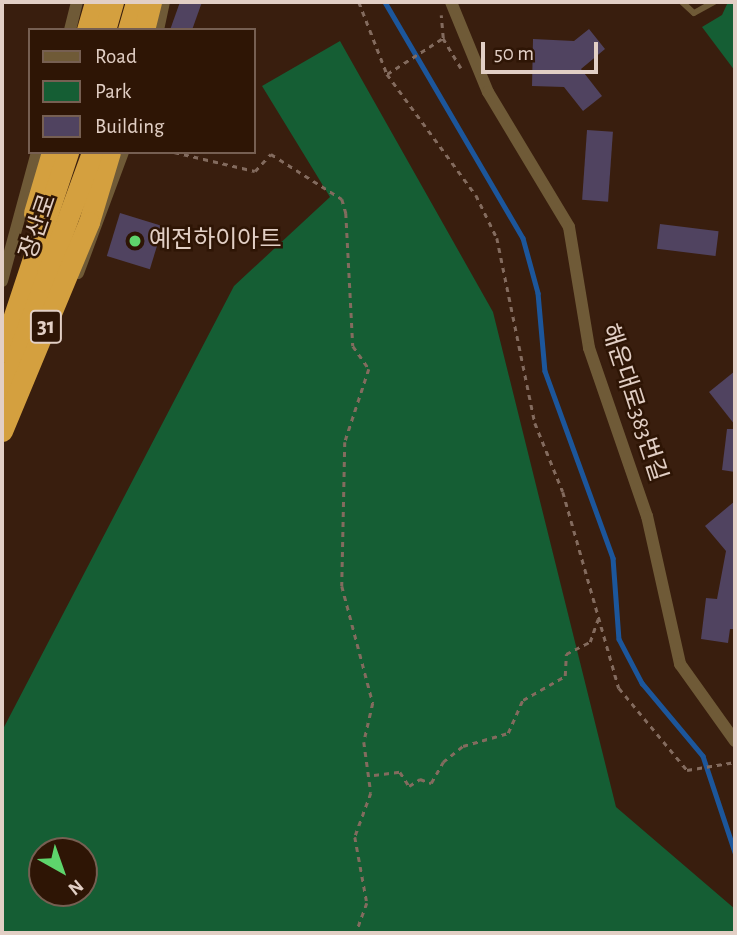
<!DOCTYPE html>
<html>
<head>
<meta charset="utf-8">
<style>
	body { margin:0 }
	#map { position:relative; width:737px; height:935px; overflow:hidden; background:#391e0e; font-family:"Alegreya Sans","Noto Sans KR",sans-serif }
	div>[style] { position:absolute }
	[style*='--x'] { left:calc(var(--x)*1px); top:calc(var(--y)*1px); width:calc(var(--w)*1px); rotate:calc(var(--a)*1deg) }
	.green>* { inset:0; background:#155e34 }
	.stream>* { height:4.5px; margin:-2.25px; padding:0 2.25px; transform-origin:2.25px; border-radius:2.25px; background:#1c569b }
	.building>* { inset:0; background:#504360; transform-origin:0 0 }
	.path>* { height:2.5px; margin-top:-1.25px; transform-origin:0; background:repeating-linear-gradient(90deg,#836b5e 0 5px,transparent 0 10px) }
	.lane>* { height:6px; margin:-3px; padding:0 3px; transform-origin:3px; border-radius:3px; background:#6f5a37 }
	.street>* { height:12px; margin:-6px; padding:0 6px; transform-origin:6px; border-radius:6px; background:#6f5a37 }
	.highway>* { height:21px; margin:-10.5px; padding:0 10.5px; transform-origin:10.5px; border-radius:10.5px; background:#d4a03f }
	.highway-bridge>* { height:21px; margin:-10.5px; padding:0 10.5px; transform-origin:10.5px; border-radius:10.5px; background:#d4a03f }
	.dots>* { width:19px; height:19px; translate:-50% -50%; box-sizing:border-box; border:4px solid #2e1505; border-radius:50% }
	span { translate:-50% -50%; white-space:nowrap; text-align:center; line-height:1.15; -webkit-text-stroke:5px #2e1505; paint-order:stroke }
	.shield-label span { padding:2px 5px; background:#2e1505; border:2px solid; border-radius:5px; -webkit-text-stroke-width:0 }
	.shield-label { font-size:23px; color:#e2cfc5; font-weight:700 }
	.street-label { font-size:24px; color:#e2cfc5 }
	.poi-label { font-size:24px; color:#e2cfc5 }
	.left { translate:0 -50%; text-align:left }
	.frame { position:absolute; inset:0; border:4px solid #e2cfc5; pointer-events:none }
	.legend { position:absolute; left:28px; top:28px; width:228px; height:126px; box-sizing:border-box; background:#2e1505; border:2px solid #765f52; margin:0; padding:9px 12px; list-style:none; font-size:21px; color:#e2cfc5 }
	.legend li { display:flex; align-items:center; gap:14px; height:35px }
	.legend b { width:35px; border:2px solid #765f52 }
	.north { position:absolute; left:28px; top:837px; width:70px; height:70px; box-sizing:border-box; background:#2e1505; border:2px solid #765f52; border-radius:50%; rotate:140deg; font-size:19px; font-weight:700; line-height:28px; text-align:center; color:#e2cfc5 }
	.north::after { content:''; display:block; margin:auto; width:24px; height:32px; background:#5ed56c; clip-path:polygon(50% 0,100% 100%,50% 72%,0 100%) }
	.scale { position:absolute; left:481px; top:42px; width:117px; height:32px; box-sizing:border-box; border:4px solid #e2cfc5; border-top:0; padding-left:9px; font-size:21px; line-height:24px; white-space:nowrap; color:#e2cfc5; -webkit-text-stroke:5px #2e1505; paint-order:stroke }
</style>
</head>
<body>
<div id="map">
	<div class="green">
		<div style="clip-path:polygon(728px 2px,735px 2px,735px 71px,702px 27px,722px 15px)"></div>
		<div style="clip-path:polygon(evenodd,340px 41px,493px 312px,616px 807px,735px 909px,735px 933px,2px 933px,2px 731px,234px 286px,330px 197px,262px 86px,340px 41px,42px 851px,84px 851px,84px 893px,42px 893px,42px 851px)"></div>
	</div>
	<div class="stream">
		<div style="--x:385;--y:2;--w:273;--a:59.7"></div>
		<div style="--x:523;--y:238;--w:57;--a:74.7"></div>
		<div style="--x:538;--y:293;--w:78;--a:84.9"></div>
		<div style="--x:545;--y:371;--w:199;--a:70"></div>
		<div style="--x:613;--y:558;--w:81;--a:85.8"></div>
		<div style="--x:619;--y:639;--w:50;--a:62.4"></div>
		<div style="--x:642;--y:683;--w:95;--a:50.1"></div>
		<div style="--x:703;--y:756;--w:101;--a:71.6"></div>
	</div>
	<div class="building">
		<div style="clip-path:polygon(180px 2px,202px 2px,192px 30px,170px 30px)"></div>
		<div style="clip-path:polygon(589px 29px,605px 49px,581px 69px,602px 96px,583px 111px,564px 87px,532px 86px,533px 39px,574px 41px)"></div>
		<div style="left:587px;top:130px;width:26px;height:70px;rotate:4deg"></div>
		<div style="left:120px;top:213px;width:45px;height:45px;rotate:17deg"></div>
		<div style="left:660px;top:224px;width:59px;height:25px;rotate:7deg"></div>
		<div style="clip-path:polygon(735px 371px,735px 425px,709px 392px)"></div>
		<div style="clip-path:polygon(727px 429px,735px 429px,735px 472px,722px 470px)"></div>
		<div style="clip-path:polygon(735px 501px,735px 629px,730px 629px,728px 643px,701px 639px,706px 598px,717px 599px,726px 551px,705px 526px)"></div>
	</div>
	<div class="path">
		<div style="--x:359;--y:2;--w:77;--a:68.7"></div>
		<div style="--x:387;--y:74;--w:150;--a:53.7"></div>
		<div style="--x:476;--y:195;--w:48;--a:64"></div>
		<div style="--x:497;--y:238;--w:189;--a:78.4"></div>
		<div style="--x:535;--y:423;--w:74;--a:67.9"></div>
		<div style="--x:563;--y:492;--w:204;--a:74.1"></div>
		<div style="--x:619;--y:688;--w:107;--a:50.3"></div>
		<div style="--x:687;--y:770;--w:49;--a:-9.5"></div>
		<div style="--x:443;--y:38;--w:35;--a:59"></div>
		<div style="--x:387;--y:74;--w:67;--a:-32.7"></div>
		<div style="--x:443;--y:38;--w:23;--a:-95"></div>
		<div style="--x:174;--y:152;--w:83;--a:13.2"></div>
		<div style="--x:255;--y:171;--w:23;--a:-47"></div>
		<div style="--x:271;--y:154;--w:84;--a:32.4"></div>
		<div style="--x:342;--y:199;--w:15;--a:74"></div>
		<div style="--x:346;--y:213;--w:133;--a:87"></div>
		<div style="--x:353;--y:346;--w:28;--a:55"></div>
		<div style="--x:369;--y:369;--w:77;--a:108.2"></div>
		<div style="--x:345;--y:442;--w:144;--a:91.2"></div>
		<div style="--x:342;--y:586;--w:121;--a:75.2"></div>
		<div style="--x:373;--y:703;--w:40;--a:103"></div>
		<div style="--x:364;--y:742;--w:51;--a:82.2"></div>
		<div style="--x:371;--y:793;--w:47;--a:110"></div>
		<div style="--x:355;--y:837;--w:67;--a:79.7"></div>
		<div style="--x:367;--y:903;--w:32;--a:110"></div>
		<div style="--x:374;--y:775;--w:26;--a:-7"></div>
		<div style="--x:400;--y:772;--w:17;--a:57"></div>
		<div style="--x:409;--y:786;--w:13;--a:-32"></div>
		<div style="--x:420;--y:779;--w:12;--a:20"></div>
		<div style="--x:431;--y:783;--w:24;--a:-60"></div>
		<div style="--x:443;--y:762;--w:26;--a:-39"></div>
		<div style="--x:463;--y:746;--w:47;--a:-16.1"></div>
		<div style="--x:508;--y:733;--w:36;--a:-66"></div>
		<div style="--x:523;--y:700;--w:48;--a:-29.7"></div>
		<div style="--x:565;--y:676;--w:22;--a:-87"></div>
		<div style="--x:566;--y:654;--w:27;--a:-27"></div>
		<div style="--x:590;--y:642;--w:24;--a:-71"></div>
	</div>
	<div class="lane">
		<div style="--x:682;--y:2;--w:16;--a:43"></div>
		<div style="--x:694;--y:13;--w:23;--a:-29"></div>
	</div>
	<div class="street">
		<div style="--x:451;--y:2;--w:97;--a:67.7"></div>
		<div style="--x:488;--y:92;--w:157;--a:59"></div>
		<div style="--x:569;--y:227;--w:123;--a:80.6"></div>
		<div style="--x:589;--y:348;--w:178;--a:71"></div>
		<div style="--x:647;--y:516;--w:152;--a:77.4"></div>
		<div style="--x:680;--y:664;--w:95;--a:54.5"></div>
		<div style="--x:70;--y:30;--w:29;--a:-76"></div>
		<div style="--x:158;--y:30;--w:29;--a:-78"></div>
		<div style="--x:78;--y:273;--w:129;--a:-69.6"></div>
		<div style="--x:2;--y:281;--w:134;--a:-74.8"></div>
	</div>
	<div class="highway">
		<div style="--x:87;--y:30;--w:29;--a:-74"></div>
		<div style="--x:105;--y:30;--w:29;--a:-74"></div>
		<div style="--x:128;--y:30;--w:29;--a:-74"></div>
		<div style="--x:144;--y:30;--w:29;--a:-76"></div>
		<div style="--x:34;--y:213;--w:64;--a:-73.6"></div>
		<div style="--x:89;--y:222;--w:73;--a:-73.3"></div>
		<div style="--x:2;--y:352;--w:211;--a:-71.7"></div>
		<div style="--x:2;--y:397;--w:261;--a:-69.8"></div>
	</div>
	<div class="highway-bridge">
		<div style="--x:2;--y:431;--w:226;--a:-67.4"></div>
	</div>
	<div class="dots">
		<div style="left:135px;top:241px;background:#5ed56c"></div>
	</div>
	<div class="shield-label">
		<span style="left:46px;top:327px">31</span>
	</div>
	<div class="street-label">
		<span style="left:39px;top:227px;rotate:-71deg">장산로</span>
		<span style="left:633px;top:403px;rotate:72deg">해운대로383번길</span>
	</div>
	<div class="poi-label">
		<span class="left" style="left:149px;top:241px">예전하이아트</span>
	</div>
	<div class="frame"></div>
	<ul class="legend">
	<li><b style="height:9px;background:#6f5a37"></b>Road</li>
	<li><b style="height:19px;background:#155e34"></b>Park</li>
	<li><b style="height:19px;background:#504360"></b>Building</li>
	</ul>
	<div class="north">N</div>
	<div class="scale">50 m</div>
</div>
</body>
</html>
